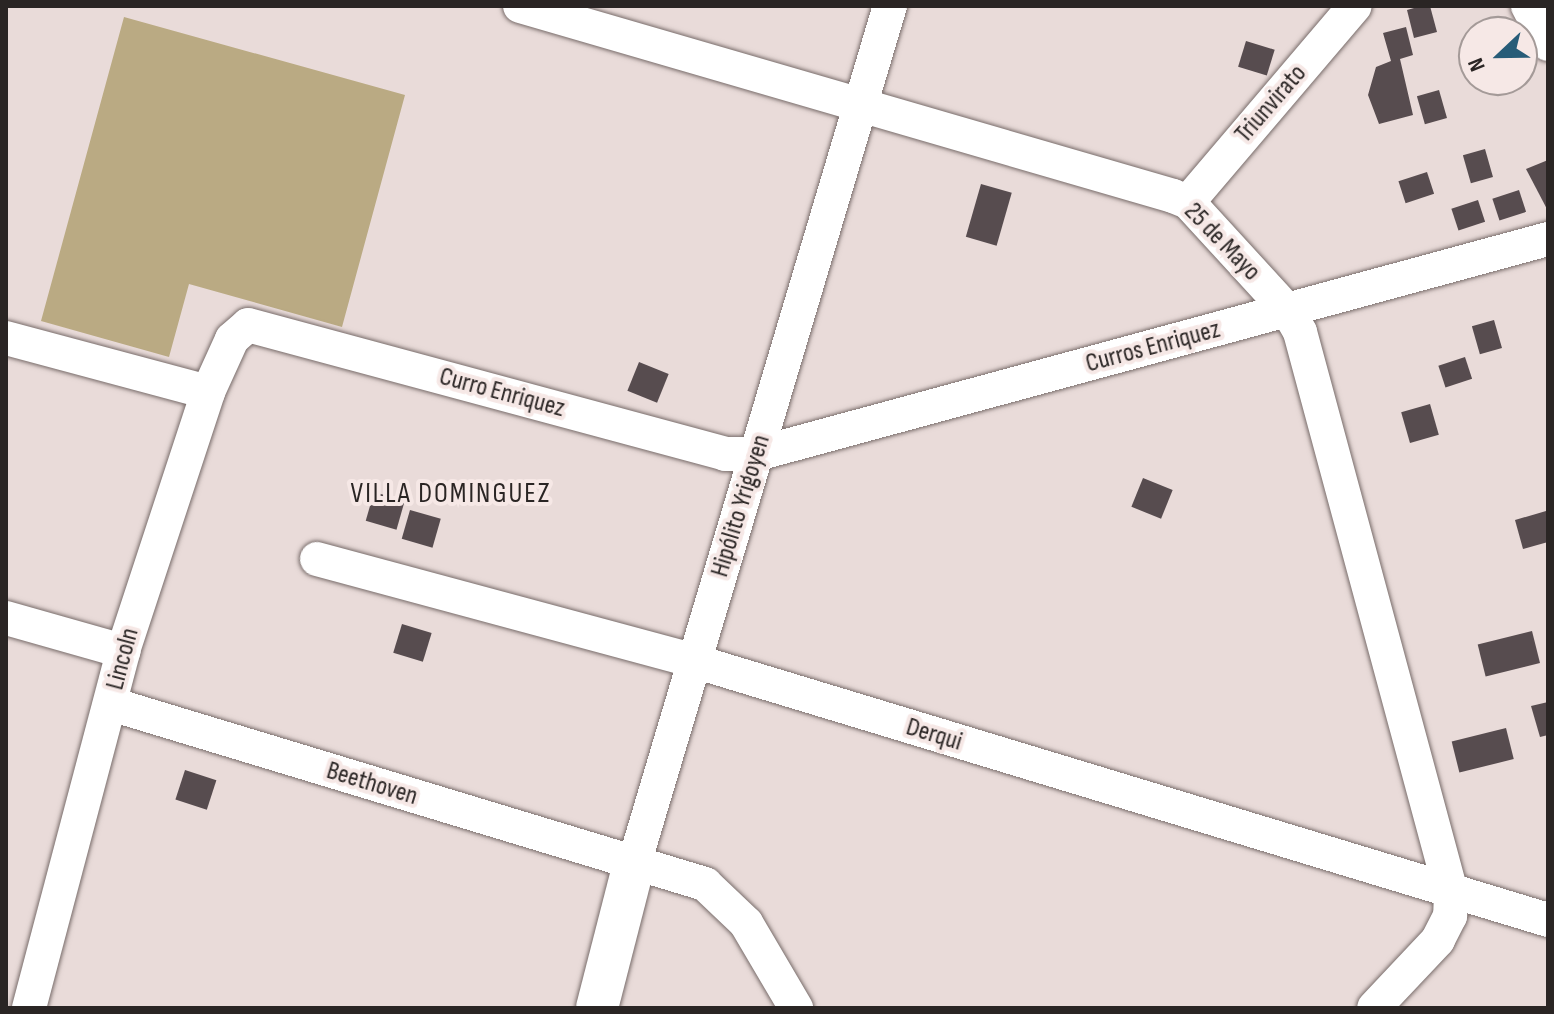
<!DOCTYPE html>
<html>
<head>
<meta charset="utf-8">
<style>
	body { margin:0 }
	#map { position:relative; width:1554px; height:1014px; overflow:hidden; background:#e9dbd9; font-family:"Sofia Sans Condensed",sans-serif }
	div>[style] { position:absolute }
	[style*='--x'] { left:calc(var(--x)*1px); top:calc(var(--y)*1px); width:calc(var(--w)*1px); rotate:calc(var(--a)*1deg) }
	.green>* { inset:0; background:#baaa83 }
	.building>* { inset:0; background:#574c4f; transform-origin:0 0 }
	.roads { filter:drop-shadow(0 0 2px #786c6a) drop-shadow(0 0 2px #786c6a) }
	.minor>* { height:34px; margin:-17px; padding:0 17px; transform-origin:17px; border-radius:17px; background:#fff }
	.major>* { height:42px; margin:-21px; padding:0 21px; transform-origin:21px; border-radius:21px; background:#fff }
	span { translate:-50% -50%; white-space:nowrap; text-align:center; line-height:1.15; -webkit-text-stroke:8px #f6e8e6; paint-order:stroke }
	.street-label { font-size:26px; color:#2a2524 }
	.neighbourhood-label { font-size:28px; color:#2a2524; letter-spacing:2px }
	.frame { position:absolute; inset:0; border:8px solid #2a2524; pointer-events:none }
	.north { position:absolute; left:1458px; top:16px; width:80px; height:80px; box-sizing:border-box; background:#f6e8e6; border:2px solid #a49a98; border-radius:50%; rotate:248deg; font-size:22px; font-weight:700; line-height:32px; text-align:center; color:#2a2524 }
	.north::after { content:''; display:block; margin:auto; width:28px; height:36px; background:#275c78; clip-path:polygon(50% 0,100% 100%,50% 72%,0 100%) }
</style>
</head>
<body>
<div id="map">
	<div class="green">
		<div style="clip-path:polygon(124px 17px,405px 95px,342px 327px,189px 284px,169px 357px,41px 321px)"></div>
	</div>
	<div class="building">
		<div style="clip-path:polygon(1421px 6px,1430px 6px,1437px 32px,1414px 38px,1407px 10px)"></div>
		<div style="clip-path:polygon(1406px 27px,1413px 55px,1400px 59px,1413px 115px,1379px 124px,1368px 95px,1376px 67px,1391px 61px,1383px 33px)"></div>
		<div style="left:1246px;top:41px;width:30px;height:27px;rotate:17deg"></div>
		<div style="left:1439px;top:90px;width:29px;height:23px;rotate:74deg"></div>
		<div style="left:1485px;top:149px;width:29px;height:23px;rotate:74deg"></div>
		<div style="clip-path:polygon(1548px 160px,1548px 211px,1526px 169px)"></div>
		<div style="left:1427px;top:172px;width:23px;height:30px;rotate:72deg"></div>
		<div style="left:981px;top:184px;width:32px;height:55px;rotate:16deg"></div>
		<div style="left:1519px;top:190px;width:23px;height:28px;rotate:72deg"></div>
		<div style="left:1478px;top:200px;width:23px;height:28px;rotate:72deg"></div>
		<div style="left:1494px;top:320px;width:29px;height:23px;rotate:74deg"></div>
		<div style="left:1465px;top:357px;width:23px;height:28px;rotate:72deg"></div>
		<div style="left:639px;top:362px;width:32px;height:31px;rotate:22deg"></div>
		<div style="left:1430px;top:404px;width:32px;height:30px;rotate:74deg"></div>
		<div style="left:1143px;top:478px;width:32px;height:31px;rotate:22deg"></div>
		<div style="left:374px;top:492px;width:32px;height:30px;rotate:16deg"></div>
		<div style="left:410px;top:510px;width:32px;height:30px;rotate:16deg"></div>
		<div style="clip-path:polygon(1546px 511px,1548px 542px,1523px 549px,1515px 520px)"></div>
		<div style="left:402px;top:624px;width:31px;height:30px;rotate:17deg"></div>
		<div style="left:1532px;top:631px;width:33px;height:56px;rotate:76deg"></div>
		<div style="clip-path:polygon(1548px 702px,1548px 735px,1540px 737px,1531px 706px)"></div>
		<div style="left:1506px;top:728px;width:32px;height:56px;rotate:76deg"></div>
		<div style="left:185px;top:770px;width:33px;height:31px;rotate:18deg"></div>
	</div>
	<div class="roads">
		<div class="minor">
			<div style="--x:520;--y:6;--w:680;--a:16.22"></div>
			<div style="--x:1173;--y:196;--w:16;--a:22"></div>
			<div style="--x:1188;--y:202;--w:148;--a:47.5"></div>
			<div style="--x:1288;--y:311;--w:24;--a:60"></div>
			<div style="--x:1300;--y:332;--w:580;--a:74.91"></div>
			<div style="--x:1451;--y:892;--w:24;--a:92"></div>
			<div style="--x:1450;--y:916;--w:27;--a:117"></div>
			<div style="--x:1438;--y:940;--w:93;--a:133.3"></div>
			<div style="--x:1528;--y:6;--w:43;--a:62.2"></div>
			<div style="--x:1188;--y:202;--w:257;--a:-49.6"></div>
			<div style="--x:6;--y:338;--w:209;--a:15"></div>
			<div style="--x:317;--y:559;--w:391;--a:15.1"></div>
			<div style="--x:694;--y:661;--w:892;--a:16.87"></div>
			<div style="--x:6;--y:618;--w:122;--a:15.8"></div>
			<div style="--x:111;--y:704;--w:621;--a:16.86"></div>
			<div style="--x:705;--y:884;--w:57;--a:43.6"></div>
			<div style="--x:746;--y:923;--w:99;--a:59.5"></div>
			<div style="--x:634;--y:864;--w:895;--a:-73.39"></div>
			<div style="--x:29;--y:1008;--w:369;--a:-75.2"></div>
			<div style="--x:123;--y:651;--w:273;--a:-71.8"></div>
			<div style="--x:208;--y:392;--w:58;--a:-65.6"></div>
			<div style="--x:232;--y:339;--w:21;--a:-41"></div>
			<div style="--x:248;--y:325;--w:494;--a:15.1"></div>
			<div style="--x:725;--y:454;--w:32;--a:0"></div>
			<div style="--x:757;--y:454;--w:820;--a:-15.21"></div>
		</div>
		<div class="major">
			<div style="--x:597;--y:1008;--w:149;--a:-75.6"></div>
		</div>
	</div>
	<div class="street-label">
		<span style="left:1271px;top:104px;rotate:-49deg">Triunvirato</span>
		<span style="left:1222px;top:242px;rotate:46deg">25 de Mayo</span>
		<span style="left:1153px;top:347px;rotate:-15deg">Curros Enriquez</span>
		<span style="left:502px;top:393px;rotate:15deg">Curro Enriquez</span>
		<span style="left:741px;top:506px;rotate:-73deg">Hipólito Yrigoyen</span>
		<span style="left:123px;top:659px;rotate:-75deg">Lincoln</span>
		<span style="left:934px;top:735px;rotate:17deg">Derqui</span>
		<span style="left:372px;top:784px;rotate:17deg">Beethoven</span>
	</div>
	<div class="neighbourhood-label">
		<span style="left:451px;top:494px">VILLA DOMINGUEZ</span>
	</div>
	<div class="frame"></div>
	<div class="north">N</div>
</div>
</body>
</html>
